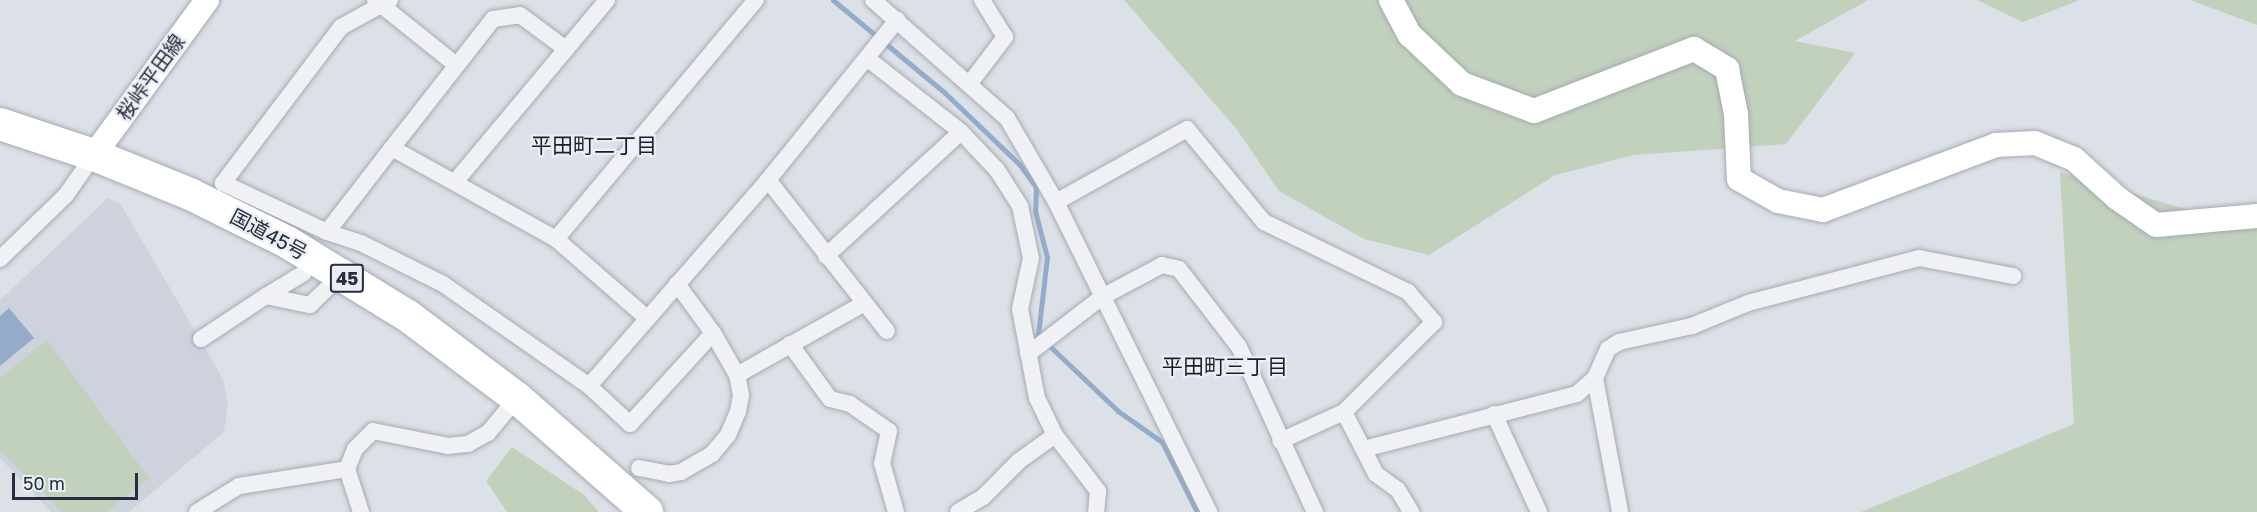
<!DOCTYPE html>
<html>
<head>
<meta charset="utf-8">
<style>
	body { margin:0 }
	#map { position:relative; width:2257px; height:512px; overflow:hidden; background:#dce0e7; font-family:"Golos Text","Noto Sans JP",sans-serif }
	div>[style] { position:absolute }
	[style*='--x'] { left:calc(var(--x)*1px); top:calc(var(--y)*1px); width:calc(var(--w)*1px); rotate:calc(var(--a)*1deg) }
	.built>* { inset:0; background:#ced2dc }
	.green>* { inset:0; background:#c1d1bc }
	.water>* { inset:0; background:#94abca }
	.stream>* { height:5px; margin:-2.5px; padding:0 2.5px; transform-origin:2.5px; border-radius:2.5px; background:#94abca }
	.roads { filter:drop-shadow(0 0 2px #a5aab4) drop-shadow(0 0 2px #a5aab4) }
	.street>* { height:16px; margin:-8px; padding:0 8px; transform-origin:8px; border-radius:8px; background:#eff1f5 }
	.secondary>* { height:24px; margin:-12px; padding:0 12px; transform-origin:12px; border-radius:12px; background:#fff }
	.highway>* { height:32px; margin:-16px; padding:0 16px; transform-origin:16px; border-radius:16px; background:#fff }
	span { translate:-50% -50%; white-space:nowrap; text-align:center; line-height:1.15; -webkit-text-stroke:4.5px #ebeff5; paint-order:stroke }
	.shield-label span { padding:2px 4px; background:#ebeff5; border:2px solid; border-radius:4px; -webkit-text-stroke-width:0 }
	.shield-label { font-size:18px; color:#252d3e; font-weight:700 }
	.street-label { font-size:20px; color:#252d3e }
	.neighbourhood-label { font-size:21px; color:#171e2e }
	.scale { position:absolute; left:12px; top:473px; width:126px; height:27px; box-sizing:border-box; border:3px solid #252d3e; border-top:0; padding-left:8px; font-size:18px; line-height:21px; white-space:nowrap; color:#252d3e; -webkit-text-stroke:4px #ebeff5; paint-order:stroke }
</style>
</head>
<body>
<div id="map">
	<div class="built">
		<div style="clip-path:polygon(108px 198px,120px 203px,223px 379px,228px 403px,224px 432px,129px 512px,51px 512px,0 458px,0 300px)"></div>
	</div>
	<div class="green">
		<div style="clip-path:polygon(1124px 0,1868px 0,1795px 41px,1855px 53px,1786px 144px,1634px 155px,1555px 175px,1429px 255px,1364px 239px,1279px 191px,1235px 127px)"></div>
		<div style="clip-path:polygon(1977px 0,2080px 0,2023px 22px)"></div>
		<div style="clip-path:polygon(2190px 0,2257px 0,2257px 25px)"></div>
		<div style="clip-path:polygon(2060px 172px,2229px 222px,2257px 218px,2257px 512px,1861px 512px,2074px 424px)"></div>
		<div style="clip-path:polygon(47px 340px,149px 478px,106px 512px,63px 512px,0 450px,0 378px)"></div>
		<div style="clip-path:polygon(512px 447px,584px 495px,599px 512px,507px 512px,486px 481px)"></div>
	</div>
	<div class="water">
		<div style="clip-path:polygon(9px 308px,34px 338px,0 366px,0 316px)"></div>
	</div>
	<div class="stream">
		<div style="--x:833;--y:0;--w:146;--a:39.7"></div>
		<div style="--x:945;--y:93;--w:104;--a:43.8"></div>
		<div style="--x:1020;--y:165;--w:27;--a:54"></div>
		<div style="--x:1036;--y:187;--w:24;--a:92"></div>
		<div style="--x:1035;--y:211;--w:48;--a:75.4"></div>
		<div style="--x:1047;--y:257;--w:79;--a:96.6"></div>
		<div style="--x:1038;--y:335;--w:110;--a:43.5"></div>
		<div style="--x:1118;--y:411;--w:54;--a:35.2"></div>
		<div style="--x:1162;--y:442;--w:78;--a:63.4"></div>
	</div>
	<div class="roads">
		<div class="street">
			<div style="--x:375;--y:0;--w:104;--a:38.7"></div>
			<div style="--x:390;--y:0;--w:56;--a:151.1"></div>
			<div style="--x:341;--y:27;--w:196;--a:127.1"></div>
			<div style="--x:223;--y:183;--w:115;--a:25.2"></div>
			<div style="--x:327;--y:232;--w:106;--a:-52.3"></div>
			<div style="--x:392;--y:148;--w:188;--a:29"></div>
			<div style="--x:556;--y:239;--w:121;--a:41"></div>
			<div style="--x:873;--y:0;--w:179;--a:41.4"></div>
			<div style="--x:1007;--y:118;--w:97;--a:59.7"></div>
			<div style="--x:1056;--y:202;--w:346;--a:63.7"></div>
			<div style="--x:868;--y:59;--w:118;--a:38.1"></div>
			<div style="--x:961;--y:132;--w:52;--a:46.5"></div>
			<div style="--x:997;--y:170;--w:43;--a:57.4"></div>
			<div style="--x:1020;--y:206;--w:53;--a:78.1"></div>
			<div style="--x:1031;--y:258;--w:52;--a:102.2"></div>
			<div style="--x:1020;--y:309;--w:91;--a:79.2"></div>
			<div style="--x:1037;--y:398;--w:41;--a:64.1"></div>
			<div style="--x:1055;--y:435;--w:44;--a:144.2"></div>
			<div style="--x:1019;--y:461;--w:51;--a:135"></div>
			<div style="--x:983;--y:497;--w:29;--a:149"></div>
			<div style="--x:970;--y:83;--w:58;--a:-52.7"></div>
			<div style="--x:1005;--y:37;--w:44;--a:-121.9"></div>
			<div style="--x:392;--y:148;--w:164;--a:-51.9"></div>
			<div style="--x:493;--y:19;--w:27;--a:-8"></div>
			<div style="--x:520;--y:15;--w:57;--a:36.5"></div>
			<div style="--x:768;--y:180;--w:192;--a:51.8"></div>
			<div style="--x:455;--y:182;--w:237;--a:-50.1"></div>
			<div style="--x:1056;--y:202;--w:150;--a:-29.1"></div>
			<div style="--x:1187;--y:129;--w:121;--a:50.4"></div>
			<div style="--x:1264;--y:222;--w:160;--a:25.9"></div>
			<div style="--x:1408;--y:292;--w:40;--a:49"></div>
			<div style="--x:1434;--y:322;--w:127;--a:135"></div>
			<div style="--x:1344;--y:412;--w:70;--a:155.6"></div>
			<div style="--x:327;--y:232;--w:36;--a:18"></div>
			<div style="--x:361;--y:243;--w:92;--a:26.6"></div>
			<div style="--x:443;--y:284;--w:178;--a:34.9"></div>
			<div style="--x:589;--y:386;--w:56;--a:42.8"></div>
			<div style="--x:630;--y:424;--w:123;--a:-47.6"></div>
			<div style="--x:556;--y:239;--w:312;--a:-50.1"></div>
			<div style="--x:826;--y:256;--w:183;--a:-42.6"></div>
			<div style="--x:0;--y:259;--w:92;--a:-44.1"></div>
			<div style="--x:66;--y:195;--w:49;--a:-55"></div>
			<div style="--x:266;--y:296;--w:44;--a:-31.2"></div>
			<div style="--x:201;--y:339;--w:78;--a:-33.5"></div>
			<div style="--x:266;--y:296;--w:45;--a:11.6"></div>
			<div style="--x:310;--y:305;--w:43;--a:-44.1"></div>
			<div style="--x:790;--y:344;--w:68;--a:54"></div>
			<div style="--x:830;--y:399;--w:21;--a:14"></div>
			<div style="--x:850;--y:404;--w:47;--a:34.7"></div>
			<div style="--x:889;--y:431;--w:33;--a:102"></div>
			<div style="--x:882;--y:463;--w:51;--a:74.1"></div>
			<div style="--x:1028;--y:354;--w:93;--a:-37.6"></div>
			<div style="--x:1102;--y:297;--w:68;--a:-28.1"></div>
			<div style="--x:1162;--y:265;--w:17;--a:13"></div>
			<div style="--x:1179;--y:269;--w:98;--a:52.4"></div>
			<div style="--x:1239;--y:347;--w:182;--a:65.3"></div>
			<div style="--x:737;--y:375;--w:145;--a:-29.4"></div>
			<div style="--x:1595;--y:378;--w:136;--a:79.4"></div>
			<div style="--x:589;--y:386;--w:273;--a:-49"></div>
			<div style="--x:768;--y:180;--w:206;--a:-51.1"></div>
			<div style="--x:1344;--y:412;--w:70;--a:62.7"></div>
			<div style="--x:1376;--y:474;--w:27;--a:36"></div>
			<div style="--x:1398;--y:490;--w:26;--a:59"></div>
			<div style="--x:1494;--y:414;--w:108;--a:65.3"></div>
			<div style="--x:1055;--y:435;--w:71;--a:52.5"></div>
			<div style="--x:1098;--y:491;--w:21;--a:95"></div>
			<div style="--x:1364;--y:449;--w:220;--a:-14.5"></div>
			<div style="--x:1577;--y:394;--w:24;--a:-42"></div>
			<div style="--x:1595;--y:378;--w:32;--a:-66"></div>
			<div style="--x:1608;--y:349;--w:13;--a:-32"></div>
			<div style="--x:1619;--y:342;--w:75;--a:-12.4"></div>
			<div style="--x:1692;--y:326;--w:61;--a:-22.3"></div>
			<div style="--x:1748;--y:303;--w:177;--a:-14.7"></div>
			<div style="--x:1919;--y:258;--w:96;--a:10.8"></div>
			<div style="--x:639;--y:468;--w:31;--a:11"></div>
			<div style="--x:669;--y:474;--w:12;--a:-9"></div>
			<div style="--x:681;--y:472;--w:36;--a:-30"></div>
			<div style="--x:712;--y:454;--w:25;--a:-50"></div>
			<div style="--x:728;--y:435;--w:26;--a:-67"></div>
			<div style="--x:738;--y:411;--w:16;--a:-79"></div>
			<div style="--x:741;--y:395;--w:20;--a:-101"></div>
			<div style="--x:737;--y:375;--w:48;--a:-119.7"></div>
			<div style="--x:713;--y:333;--w:61;--a:-126.3"></div>
			<div style="--x:197;--y:512;--w:49;--a:-31.8"></div>
			<div style="--x:239;--y:486;--w:109;--a:-8.9"></div>
			<div style="--x:361;--y:512;--w:45;--a:-108"></div>
			<div style="--x:347;--y:469;--w:22;--a:-68"></div>
			<div style="--x:355;--y:449;--w:25;--a:-45"></div>
			<div style="--x:373;--y:431;--w:76;--a:11.3"></div>
			<div style="--x:448;--y:446;--w:20;--a:-6"></div>
			<div style="--x:468;--y:444;--w:23;--a:-29"></div>
			<div style="--x:488;--y:433;--w:45;--a:-50.4"></div>
		</div>
		<div class="secondary">
			<div style="--x:1391;--y:0;--w:40;--a:62"></div>
			<div style="--x:1410;--y:35;--w:71;--a:43.3"></div>
			<div style="--x:1462;--y:84;--w:77;--a:20.6"></div>
			<div style="--x:1534;--y:111;--w:172;--a:-21.2"></div>
			<div style="--x:1694;--y:49;--w:39;--a:31"></div>
			<div style="--x:1727;--y:69;--w:46;--a:78.7"></div>
			<div style="--x:1736;--y:114;--w:65;--a:87.4"></div>
			<div style="--x:1739;--y:179;--w:45;--a:29.4"></div>
			<div style="--x:1778;--y:201;--w:46;--a:11.3"></div>
			<div style="--x:1823;--y:210;--w:185;--a:-20.6"></div>
			<div style="--x:1996;--y:145;--w:39;--a:-3"></div>
			<div style="--x:2035;--y:143;--w:42;--a:22.3"></div>
			<div style="--x:2074;--y:159;--w:58;--a:42.2"></div>
			<div style="--x:2117;--y:198;--w:47;--a:34.7"></div>
			<div style="--x:2156;--y:225;--w:101;--a:-5.1"></div>
			<div style="--x:94;--y:155;--w:192;--a:-53.9"></div>
		</div>
		<div class="highway">
			<div style="--x:0;--y:124;--w:99;--a:18.3"></div>
			<div style="--x:94;--y:155;--w:104;--a:22.1"></div>
			<div style="--x:190;--y:194;--w:108;--a:26.3"></div>
			<div style="--x:287;--y:242;--w:63;--a:31.4"></div>
			<div style="--x:341;--y:275;--w:79;--a:31.5"></div>
			<div style="--x:408;--y:316;--w:136;--a:37"></div>
			<div style="--x:517;--y:398;--w:173;--a:41.2"></div>
		</div>
	</div>
	<div class="shield-label">
		<span style="left:347px;top:278px">45</span>
	</div>
	<div class="street-label">
		<span style="left:150px;top:77px;rotate:-54deg">桜峠平田線</span>
		<span style="left:269px;top:234px;rotate:28deg">国道45号</span>
	</div>
	<div class="neighbourhood-label">
		<span style="left:594px;top:145px">平田町二丁目</span>
		<span style="left:1225px;top:366px">平田町三丁目</span>
	</div>
	<div class="scale">50 m</div>
</div>
</body>
</html>
